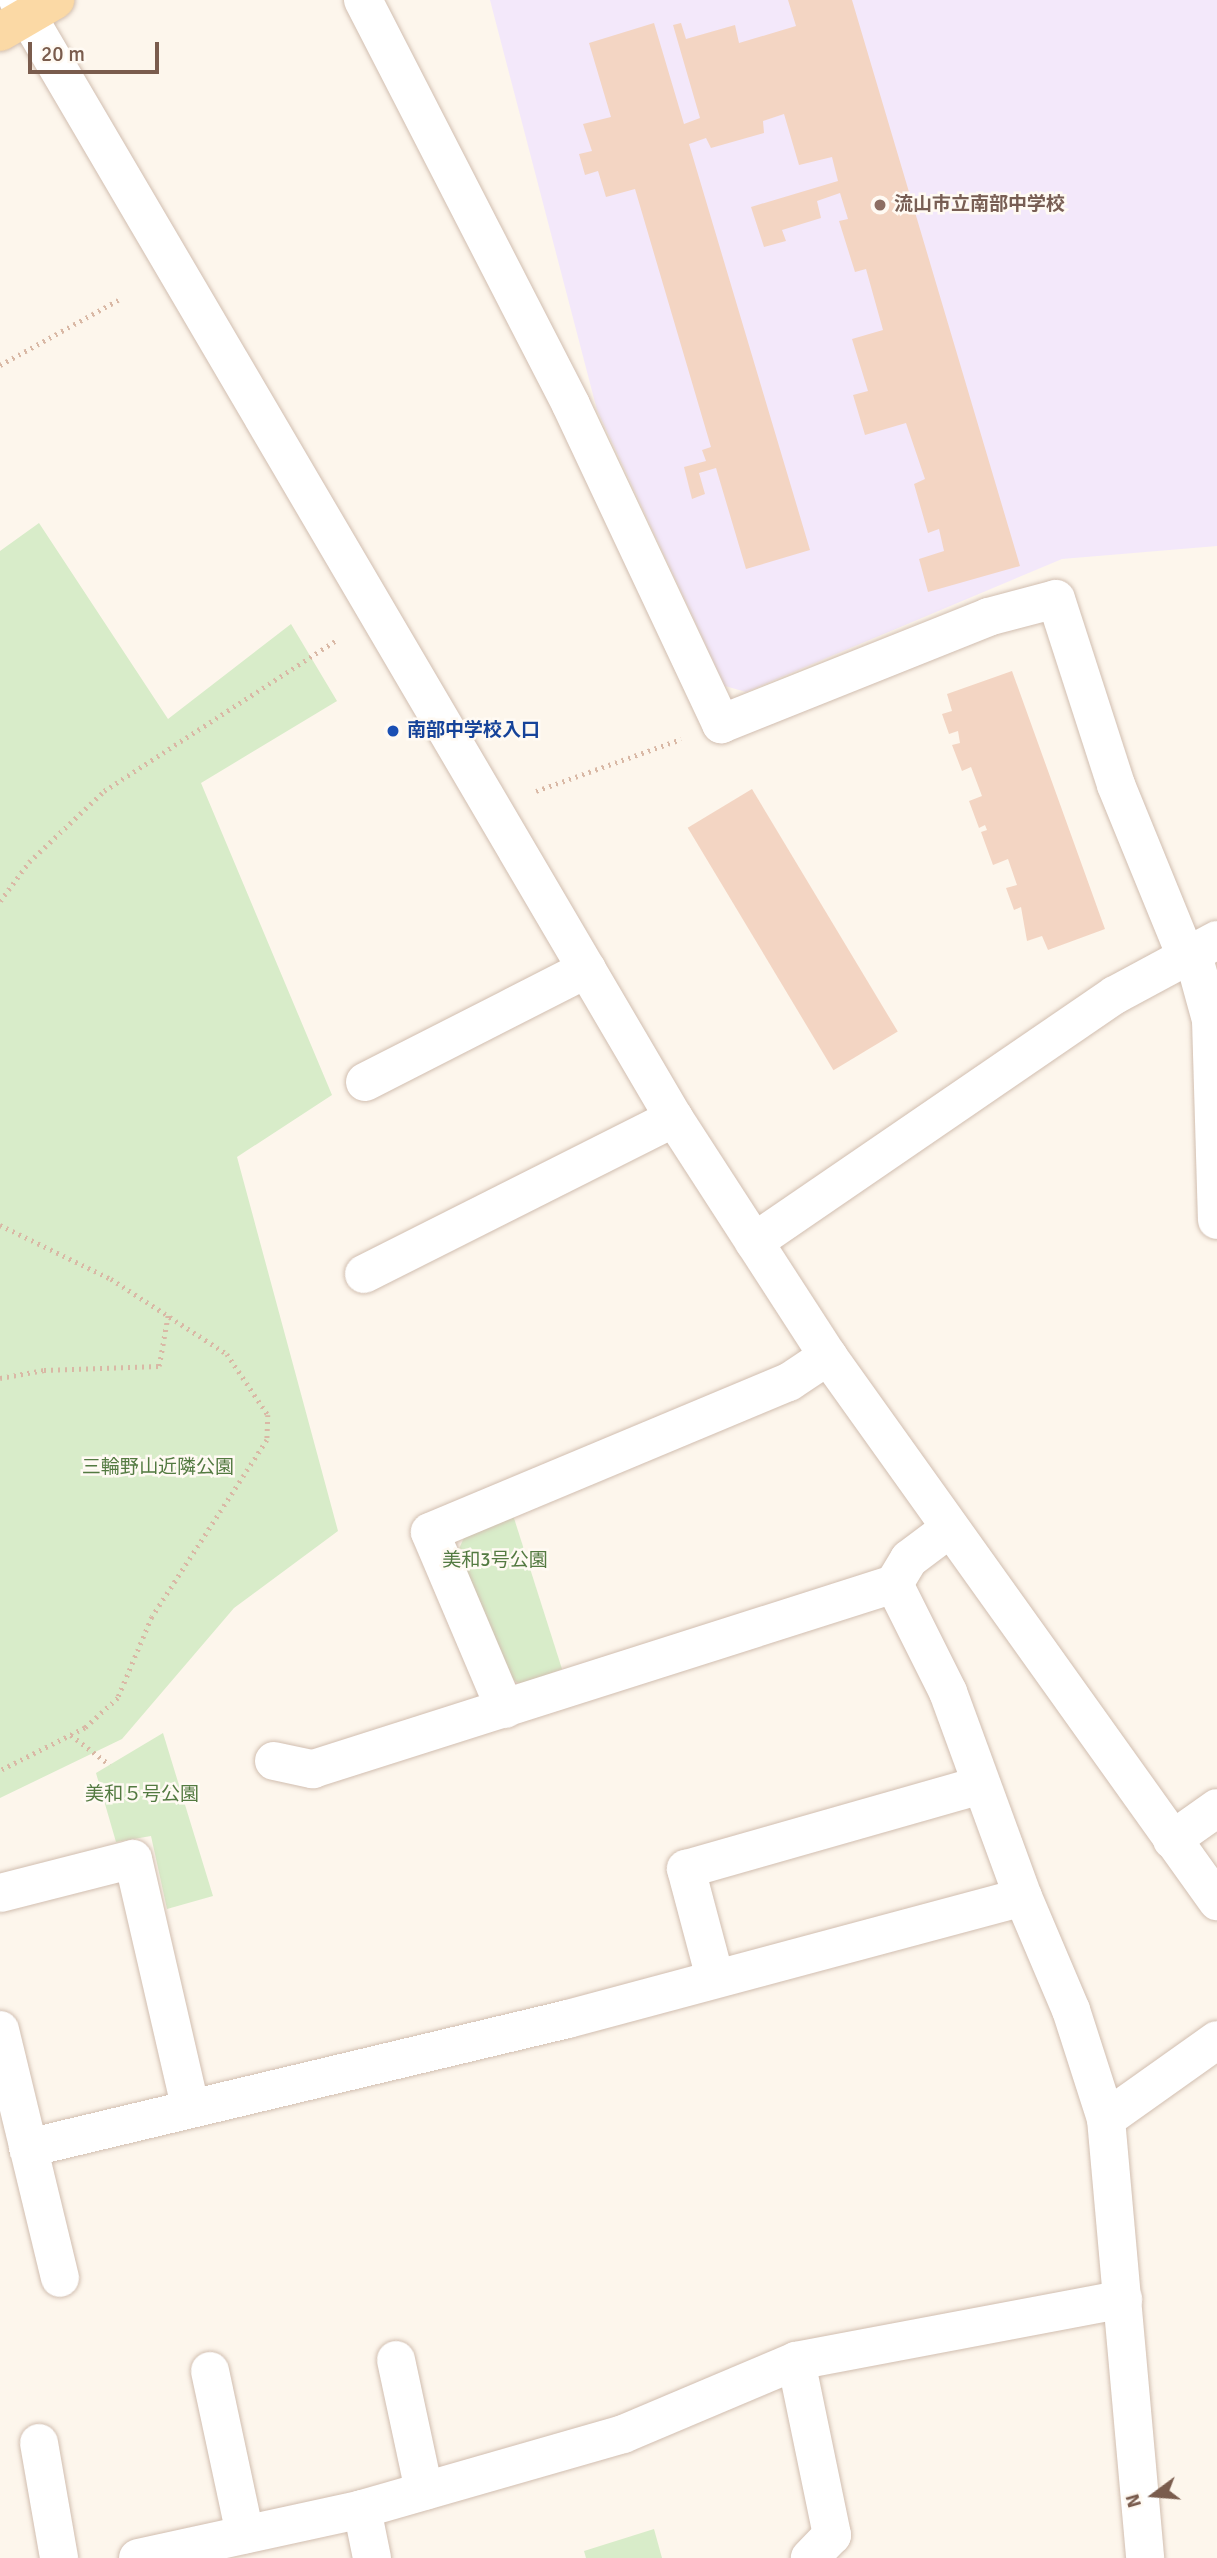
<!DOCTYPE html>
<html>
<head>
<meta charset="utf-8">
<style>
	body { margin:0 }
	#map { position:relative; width:1217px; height:2558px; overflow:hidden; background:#fdf6ec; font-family:Signika,"Noto Sans JP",sans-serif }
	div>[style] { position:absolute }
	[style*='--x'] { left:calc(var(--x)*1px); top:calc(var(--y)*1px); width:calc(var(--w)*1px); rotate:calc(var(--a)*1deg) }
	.education>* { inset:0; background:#f3e8fa }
	.green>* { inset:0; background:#d8ecc9 }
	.building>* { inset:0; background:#f3d5c3; transform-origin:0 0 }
	.path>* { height:4.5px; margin-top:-2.25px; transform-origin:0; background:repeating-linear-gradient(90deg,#d9b8a5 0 2px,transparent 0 7px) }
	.roads { filter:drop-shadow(0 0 2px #d1beb0) drop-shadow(0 0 2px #d1beb0) }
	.minor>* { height:38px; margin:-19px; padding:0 19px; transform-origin:19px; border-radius:19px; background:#fff }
	.major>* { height:38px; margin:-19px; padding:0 19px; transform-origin:19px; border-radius:19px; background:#fbd9a5 }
	.dots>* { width:19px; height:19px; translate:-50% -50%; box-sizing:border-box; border:4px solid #fffaf3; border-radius:50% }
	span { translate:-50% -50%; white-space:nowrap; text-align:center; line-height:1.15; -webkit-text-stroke:5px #fffaf3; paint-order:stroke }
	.education-label { font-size:19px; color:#785e54; font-weight:700 }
	.left { translate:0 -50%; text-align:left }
	.transit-label { font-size:19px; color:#164399; font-weight:700 }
	.park-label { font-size:19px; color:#537a41 }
	.north { position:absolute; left:1119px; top:2460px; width:70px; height:70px; -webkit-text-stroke:5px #fffaf3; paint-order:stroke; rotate:254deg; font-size:19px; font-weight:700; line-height:28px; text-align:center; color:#7a5c4d }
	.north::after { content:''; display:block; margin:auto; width:24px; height:32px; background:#7a5c4d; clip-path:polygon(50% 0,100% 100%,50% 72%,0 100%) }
	.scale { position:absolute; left:28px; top:42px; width:131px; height:32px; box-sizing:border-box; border:4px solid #7a5c4d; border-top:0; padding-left:9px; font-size:21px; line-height:24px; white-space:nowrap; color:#7a5c4d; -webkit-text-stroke:5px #fffaf3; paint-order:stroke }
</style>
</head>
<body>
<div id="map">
	<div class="education">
		<div style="clip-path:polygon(490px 0,1217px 0,1217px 546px,1062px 559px,746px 692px,725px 686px,597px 410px)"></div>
	</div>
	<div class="green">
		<div style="clip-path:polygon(39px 523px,168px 719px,291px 624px,337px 701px,201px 783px,332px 1095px,237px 1157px,338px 1531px,234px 1608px,122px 1739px,0 1798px,0 551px)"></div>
		<div style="clip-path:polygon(513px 1515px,562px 1669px,521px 1685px,508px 1676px,458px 1551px,466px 1533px)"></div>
		<div style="clip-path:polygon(163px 1733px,213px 1896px,167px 1909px,151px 1836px,116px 1842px,96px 1773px)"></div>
		<div style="clip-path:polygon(654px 2529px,662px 2558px,586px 2558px,584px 2551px)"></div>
	</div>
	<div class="building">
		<div style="clip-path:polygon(788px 0,852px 0,1020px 566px,928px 592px,919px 559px,944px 551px,939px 529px,928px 533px,914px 484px,925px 479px,906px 423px,865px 435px,853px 395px,868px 391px,852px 339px,883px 330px,866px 269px,855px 272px,839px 221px,848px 219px,840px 193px,817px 201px,821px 218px,782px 230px,786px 241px,764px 247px,751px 207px,838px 181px,832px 157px,799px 165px,784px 114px,763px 121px,764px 133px,711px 148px,706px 138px,689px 144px,810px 550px,746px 569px,716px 468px,699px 473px,705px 494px,692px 499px,684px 467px,706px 461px,702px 450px,711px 447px,635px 189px,606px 197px,598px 171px,585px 175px,579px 154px,592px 151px,583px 124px,611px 117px,589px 43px,654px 23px,684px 124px,700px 118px,673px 25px,681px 23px,686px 39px,735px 25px,739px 43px,796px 26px)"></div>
		<div style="clip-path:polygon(1012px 671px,1105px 929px,1048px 950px,1042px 936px,1027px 941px,1021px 907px,1014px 910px,1006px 888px,1017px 885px,1008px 859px,993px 865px,981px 832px,987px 830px,985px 825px,979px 828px,969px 801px,982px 796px,971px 767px,962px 771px,952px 745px,960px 743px,958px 731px,949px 734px,942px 714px,952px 711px,947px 694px)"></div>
		<div style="left:752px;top:789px;width:283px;height:75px;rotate:59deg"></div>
	</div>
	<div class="path">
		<div style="--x:0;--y:365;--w:135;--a:-28.8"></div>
		<div style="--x:536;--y:791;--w:154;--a:-19.7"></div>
		<div style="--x:0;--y:901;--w:49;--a:-53.4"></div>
		<div style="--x:29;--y:862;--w:103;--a:-43.4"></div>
		<div style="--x:104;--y:791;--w:279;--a:-33"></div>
		<div style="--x:0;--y:1225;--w:123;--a:25.9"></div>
		<div style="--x:111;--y:1279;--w:138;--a:32.9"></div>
		<div style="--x:227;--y:1354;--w:73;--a:56.1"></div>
		<div style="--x:268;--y:1415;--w:25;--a:92"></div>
		<div style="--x:267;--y:1440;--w:211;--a:123"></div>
		<div style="--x:152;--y:1617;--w:88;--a:112.8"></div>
		<div style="--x:118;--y:1698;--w:45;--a:137.7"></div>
		<div style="--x:85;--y:1728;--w:95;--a:153.2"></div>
		<div style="--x:0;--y:1378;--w:45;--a:-10.3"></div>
		<div style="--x:44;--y:1370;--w:115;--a:-2"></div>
		<div style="--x:159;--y:1366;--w:52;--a:-80"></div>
		<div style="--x:71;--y:1735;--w:49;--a:37.6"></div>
	</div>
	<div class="roads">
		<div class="minor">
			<div style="--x:18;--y:0;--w:1296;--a:59.6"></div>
			<div style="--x:674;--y:1118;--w:283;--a:57.1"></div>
			<div style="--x:828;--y:1356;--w:670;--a:54.48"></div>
			<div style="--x:363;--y:0;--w:455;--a:62.8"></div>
			<div style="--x:571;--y:405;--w:353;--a:64.8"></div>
			<div style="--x:721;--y:724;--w:288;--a:-21.8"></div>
			<div style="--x:988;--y:617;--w:70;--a:-14.8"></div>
			<div style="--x:1056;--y:599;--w:195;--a:72.1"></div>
			<div style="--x:1116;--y:785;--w:183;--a:67.8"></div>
			<div style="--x:1192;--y:951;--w:72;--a:74.6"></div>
			<div style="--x:1211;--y:1020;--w:200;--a:88.3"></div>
			<div style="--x:365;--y:1082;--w:249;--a:-27"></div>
			<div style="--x:754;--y:1242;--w:437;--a:-34.4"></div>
			<div style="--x:1115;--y:995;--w:116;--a:-28.3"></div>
			<div style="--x:364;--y:1274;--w:347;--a:-26.7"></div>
			<div style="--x:949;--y:1529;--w:50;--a:143.1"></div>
			<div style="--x:909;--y:1559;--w:29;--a:121"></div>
			<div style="--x:894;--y:1584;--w:121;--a:63.4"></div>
			<div style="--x:948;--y:1692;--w:218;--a:69.9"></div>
			<div style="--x:1023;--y:1897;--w:123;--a:67"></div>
			<div style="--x:1071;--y:2010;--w:114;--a:72.2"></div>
			<div style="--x:1106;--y:2119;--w:441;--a:84.9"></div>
			<div style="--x:505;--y:1709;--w:192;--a:-113"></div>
			<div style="--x:430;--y:1532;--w:389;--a:-22.7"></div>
			<div style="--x:789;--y:1382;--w:47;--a:-33.7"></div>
			<div style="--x:274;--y:1761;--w:40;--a:12"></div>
			<div style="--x:313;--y:1769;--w:610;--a:-17.66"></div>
			<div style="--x:1172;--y:1840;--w:55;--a:-35.4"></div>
			<div style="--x:0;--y:1893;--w:137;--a:-14.3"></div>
			<div style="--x:133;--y:1859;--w:253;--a:77"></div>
			<div style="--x:715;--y:1978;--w:113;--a:-104.9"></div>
			<div style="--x:686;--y:1869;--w:307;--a:-15.9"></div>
			<div style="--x:0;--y:2030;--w:255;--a:76.4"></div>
			<div style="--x:1106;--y:2119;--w:136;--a:-35.4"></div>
			<div style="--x:28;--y:2148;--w:555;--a:-13.44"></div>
			<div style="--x:568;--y:2019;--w:471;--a:-15"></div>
			<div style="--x:396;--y:2360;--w:134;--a:77.9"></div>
			<div style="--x:796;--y:2361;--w:333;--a:-10.7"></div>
			<div style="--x:210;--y:2371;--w:167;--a:77.9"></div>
			<div style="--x:39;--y:2443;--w:117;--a:80.1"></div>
			<div style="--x:138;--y:2558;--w:229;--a:-12.3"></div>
			<div style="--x:372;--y:2558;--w:50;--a:-101.5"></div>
			<div style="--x:362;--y:2509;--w:272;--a:-16"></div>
			<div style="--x:623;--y:2434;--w:188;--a:-22.9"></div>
			<div style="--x:796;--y:2361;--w:178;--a:78.3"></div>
			<div style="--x:832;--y:2535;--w:32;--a:134"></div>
		</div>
		<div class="major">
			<div style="--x:0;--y:32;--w:64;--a:-30.2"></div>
		</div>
	</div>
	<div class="dots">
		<div style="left:880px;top:205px;background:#8d6e63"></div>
		<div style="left:393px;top:731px;background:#1a4fb4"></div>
	</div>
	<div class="education-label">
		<span class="left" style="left:894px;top:205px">流山市立南部中学校</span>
	</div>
	<div class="transit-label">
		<span class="left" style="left:407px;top:731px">南部中学校入口</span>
	</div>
	<div class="park-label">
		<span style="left:158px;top:1468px">三輪野山近隣公園</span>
		<span style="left:495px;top:1561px">美和3号公園</span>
		<span style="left:142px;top:1795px">美和５号公園</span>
	</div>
	<div class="north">N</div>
	<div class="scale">20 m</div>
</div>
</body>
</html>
